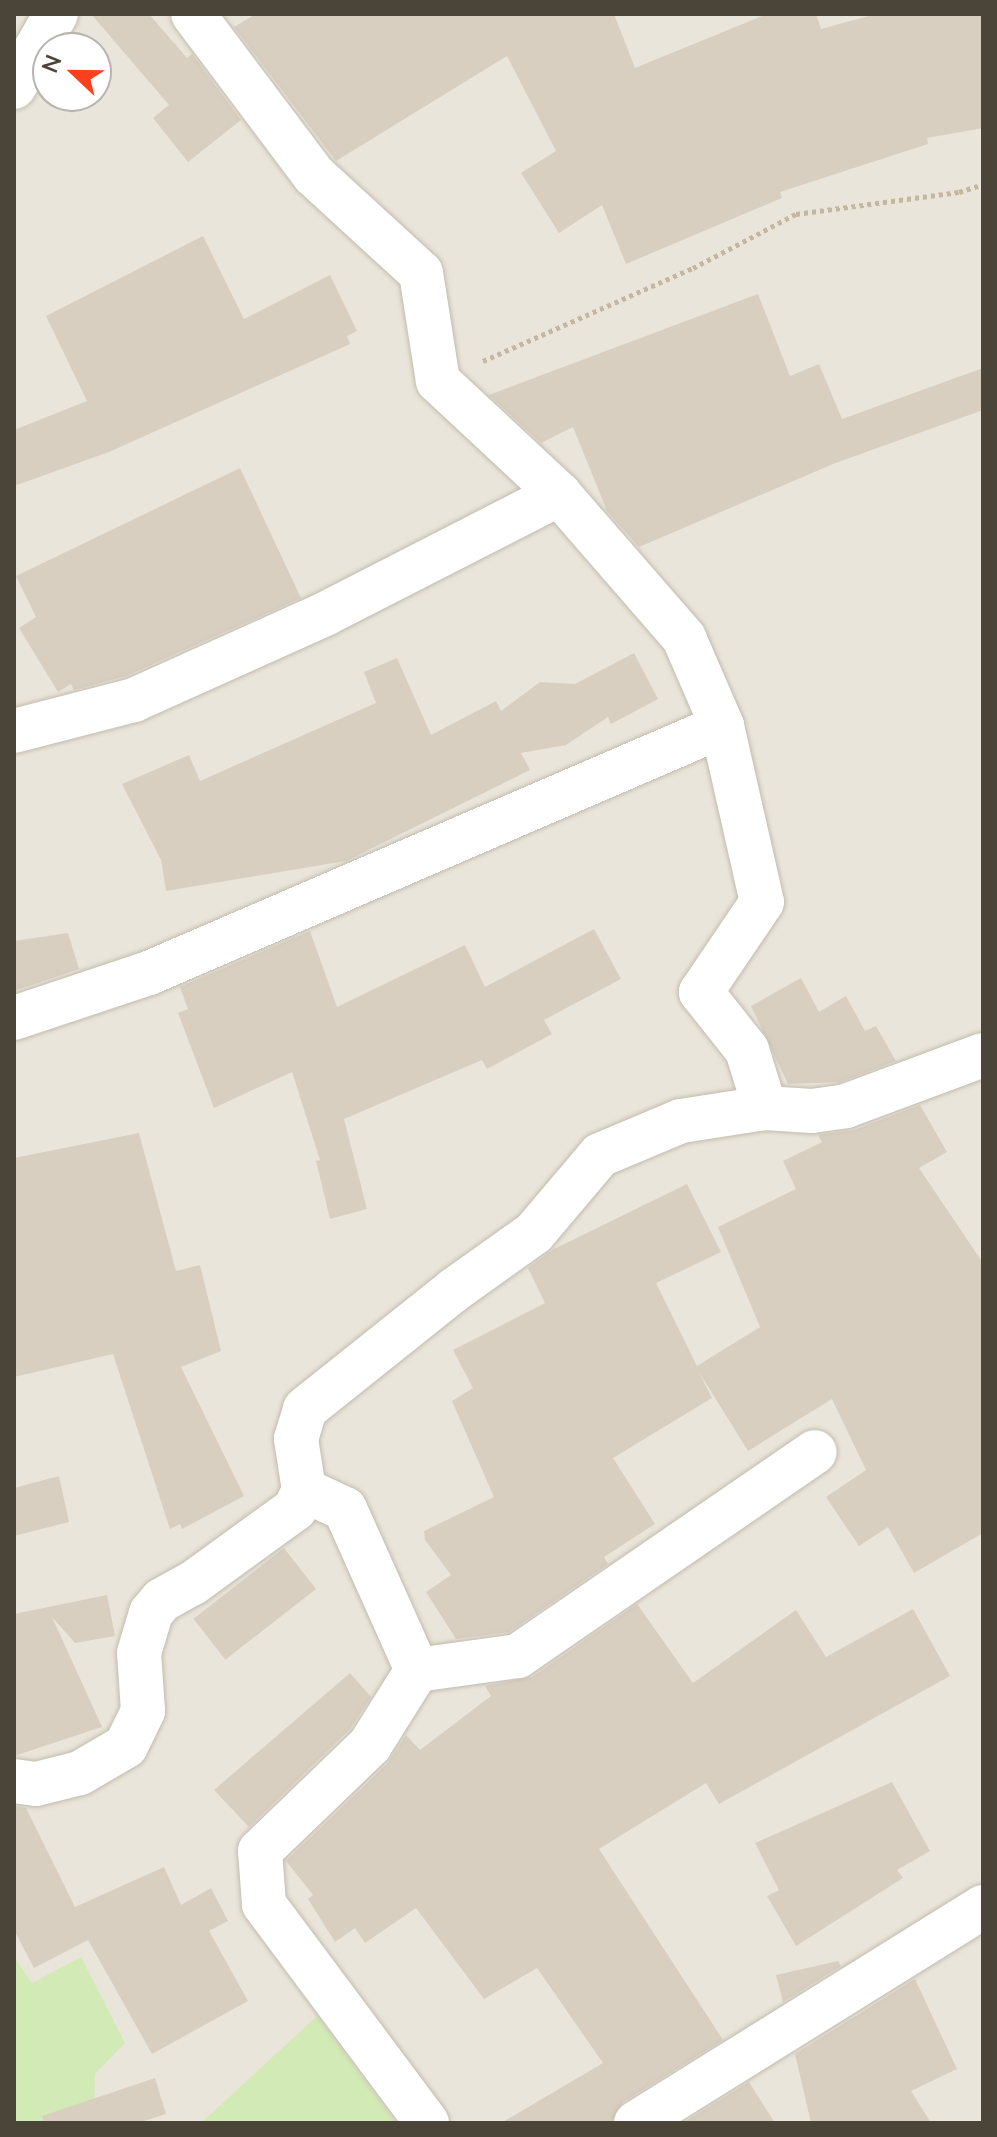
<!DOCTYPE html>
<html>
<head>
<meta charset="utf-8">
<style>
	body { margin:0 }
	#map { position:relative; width:997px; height:2137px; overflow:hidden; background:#f6f3ec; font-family:Lato,sans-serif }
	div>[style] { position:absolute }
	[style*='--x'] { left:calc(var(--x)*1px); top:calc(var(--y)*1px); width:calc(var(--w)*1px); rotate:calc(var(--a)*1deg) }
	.residential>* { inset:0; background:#eae5da }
	.green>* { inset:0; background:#d2eab5 }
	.building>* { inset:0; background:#d8cfc1; transform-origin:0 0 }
	.path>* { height:5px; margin-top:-2.5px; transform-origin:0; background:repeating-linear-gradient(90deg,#c4b79f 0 4px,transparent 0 8px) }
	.roads { filter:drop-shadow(0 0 2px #c2bbae) drop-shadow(0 0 2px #c2bbae) }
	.minor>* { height:44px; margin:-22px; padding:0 22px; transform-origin:22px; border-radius:22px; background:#fff }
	span { translate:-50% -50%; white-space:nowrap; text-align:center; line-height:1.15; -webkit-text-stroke:8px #fff; paint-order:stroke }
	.frame { position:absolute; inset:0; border:16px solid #4b4439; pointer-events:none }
	.north { position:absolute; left:32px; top:32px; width:80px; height:80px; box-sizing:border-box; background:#fff; border:2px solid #b7b4b0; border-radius:50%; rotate:292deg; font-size:22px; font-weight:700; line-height:32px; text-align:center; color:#4b4439 }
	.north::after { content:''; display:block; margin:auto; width:28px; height:36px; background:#fc3f1d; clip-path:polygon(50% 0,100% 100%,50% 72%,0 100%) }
</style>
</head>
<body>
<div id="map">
	<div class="residential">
		<div style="clip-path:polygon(evenodd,14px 14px,983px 14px,983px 2123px,14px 2123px,14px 14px,48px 48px,96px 48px,96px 96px,48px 96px,48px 48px)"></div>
	</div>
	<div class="green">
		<div style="clip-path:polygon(14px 1957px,32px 1983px,81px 1957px,125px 2043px,95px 2074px,94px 2123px,14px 2123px)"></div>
		<div style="clip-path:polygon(317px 2016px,396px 2123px,201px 2123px)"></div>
	</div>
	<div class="building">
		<div style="clip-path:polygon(91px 14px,149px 14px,187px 58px,192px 54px,241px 120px,188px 162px,153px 118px,169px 105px)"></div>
		<div style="clip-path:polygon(256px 14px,614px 14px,635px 68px,767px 14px,816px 14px,821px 29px,876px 14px,983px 14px,983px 128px,927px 138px,928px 144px,780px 192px,782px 198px,626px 264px,602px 205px,559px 233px,521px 173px,556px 151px,507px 56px,336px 161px,234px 27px)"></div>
		<div style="clip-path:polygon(203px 236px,244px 319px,330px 275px,357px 331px,347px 336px,350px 344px,109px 452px,14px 486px,14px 430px,87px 401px,46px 316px)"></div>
		<div style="clip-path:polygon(758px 294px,790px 376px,819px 364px,842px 419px,983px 368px,983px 410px,833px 464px,639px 547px,607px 511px,573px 427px,541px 443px,489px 395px)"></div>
		<div style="clip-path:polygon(240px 468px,301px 598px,126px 676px,74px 690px,71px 684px,58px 692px,19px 628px,36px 617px,16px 576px)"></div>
		<div style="clip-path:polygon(634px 653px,658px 699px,611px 724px,608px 717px,566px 745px,521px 753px,530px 770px,346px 861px,166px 891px,161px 860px,122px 784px,189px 755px,200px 781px,376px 703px,364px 672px,397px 658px,431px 735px,496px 701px,501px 711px,540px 682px,575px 684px)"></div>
		<div style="clip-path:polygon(594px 929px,621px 979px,544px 1020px,552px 1034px,487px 1069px,482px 1060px,344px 1119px,367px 1209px,330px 1219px,316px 1161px,320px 1160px,292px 1072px,214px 1108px,178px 1013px,188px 1009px,180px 987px,310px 931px,337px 1007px,465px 945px,485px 987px)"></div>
		<div style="clip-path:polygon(68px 933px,79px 969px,14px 991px,14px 941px)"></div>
		<div style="clip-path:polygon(801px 978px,819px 1012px,846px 996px,865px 1031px,876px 1026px,896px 1061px,840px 1082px,788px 1084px,751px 1006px)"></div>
		<div style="clip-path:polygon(920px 1105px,947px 1152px,919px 1168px,983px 1263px,983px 1533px,914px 1573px,888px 1527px,859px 1546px,826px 1497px,866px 1470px,832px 1399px,748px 1451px,699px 1372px,712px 1398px,613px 1458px,655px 1524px,604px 1557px,608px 1564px,509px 1632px,456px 1639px,426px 1592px,451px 1575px,425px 1540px,424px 1531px,494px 1497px,452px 1401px,473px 1388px,453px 1350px,545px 1303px,528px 1268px,554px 1249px,687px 1184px,721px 1252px,656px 1283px,697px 1366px,760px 1327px,718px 1227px,796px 1189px,783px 1161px,822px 1142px,818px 1135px,854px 1130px)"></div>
		<div style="clip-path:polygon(139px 1133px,176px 1271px,200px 1265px,221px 1351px,181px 1367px,244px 1496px,182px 1529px,180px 1524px,170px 1529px,113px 1354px,14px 1377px,14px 1158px)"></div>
		<div style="clip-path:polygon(59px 1476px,69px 1522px,14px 1536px,14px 1488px)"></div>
		<div style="left:284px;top:1548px;width:52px;height:115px;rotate:52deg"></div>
		<div style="clip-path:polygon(107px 1595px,115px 1636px,75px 1643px,52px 1617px,102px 1727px,14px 1756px,14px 1614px)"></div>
		<div style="clip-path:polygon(637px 1604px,693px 1683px,796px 1610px,826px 1657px,913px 1609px,950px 1676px,719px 1804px,706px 1783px,599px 1849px,723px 2040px,623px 2102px,611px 2123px,501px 2123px,603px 2063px,537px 1968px,484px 1999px,416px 1908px,365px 1943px,355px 1928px,335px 1942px,308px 1899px,313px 1895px,286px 1861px,388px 1763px,406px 1735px,420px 1750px,491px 1696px,485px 1686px,532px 1677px)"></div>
		<div style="clip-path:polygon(350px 1673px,371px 1697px,350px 1729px,249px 1827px,214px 1790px)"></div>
		<div style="clip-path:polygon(892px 1782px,930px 1851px,897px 1870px,903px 1878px,796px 1946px,767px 1896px,779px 1890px,755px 1843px)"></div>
		<div style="clip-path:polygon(14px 1806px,26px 1808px,75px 1907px,164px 1867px,181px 1905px,211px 1888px,228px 1921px,209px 1931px,248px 2001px,152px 2054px,88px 1940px,34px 1968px,14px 1930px)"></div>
		<div style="clip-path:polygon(838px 1961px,841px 1966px,783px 2002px,776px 1975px)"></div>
		<div style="clip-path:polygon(915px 1979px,957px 2069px,911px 2091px,931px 2123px,811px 2123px,795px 2054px)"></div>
		<div style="clip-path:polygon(155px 2078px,166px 2114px,138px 2123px,44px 2123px,42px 2116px)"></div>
		<div style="clip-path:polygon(749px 2082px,775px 2123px,683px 2123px)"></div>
	</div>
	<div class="path">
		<div style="--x:483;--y:361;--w:230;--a:-23.9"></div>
		<div style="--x:693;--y:268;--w:116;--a:-27.7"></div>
		<div style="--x:796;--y:214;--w:164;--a:-7.7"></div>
		<div style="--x:959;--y:192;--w:25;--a:-18"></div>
	</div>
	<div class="roads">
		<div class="minor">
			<div style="--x:193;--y:14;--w:201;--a:53.1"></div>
			<div style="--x:314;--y:175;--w:145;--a:42.5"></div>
			<div style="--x:421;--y:273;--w:109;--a:81.1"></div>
			<div style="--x:438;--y:381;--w:166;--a:43"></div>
			<div style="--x:559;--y:494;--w:191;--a:49"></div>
			<div style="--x:684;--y:638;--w:96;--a:66.6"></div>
			<div style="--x:722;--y:726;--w:180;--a:77.2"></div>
			<div style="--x:762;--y:902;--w:109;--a:124.1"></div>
			<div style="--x:701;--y:992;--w:74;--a:51.6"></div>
			<div style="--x:747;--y:1050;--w:61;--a:72.8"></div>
			<div style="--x:14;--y:87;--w:84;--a:-60.1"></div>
			<div style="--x:14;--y:731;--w:124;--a:-14.5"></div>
			<div style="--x:134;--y:700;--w:209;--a:-24.2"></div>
			<div style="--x:325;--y:614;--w:263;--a:-27.1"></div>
			<div style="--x:14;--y:1018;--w:142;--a:-18.4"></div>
			<div style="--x:149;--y:973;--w:624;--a:-23.32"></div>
			<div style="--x:304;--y:1490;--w:45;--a:24.9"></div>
			<div style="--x:345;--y:1509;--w:176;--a:65.9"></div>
			<div style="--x:14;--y:1781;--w:22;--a:8"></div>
			<div style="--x:36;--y:1784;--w:45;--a:-14"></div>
			<div style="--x:80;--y:1773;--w:53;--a:-30.4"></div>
			<div style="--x:126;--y:1746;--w:39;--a:-64"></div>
			<div style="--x:143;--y:1711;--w:58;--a:-93.9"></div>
			<div style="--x:139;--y:1653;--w:42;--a:-73.3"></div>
			<div style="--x:151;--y:1613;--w:17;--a:-50"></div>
			<div style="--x:162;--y:1600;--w:35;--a:-29"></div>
			<div style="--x:193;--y:1583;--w:126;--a:-36"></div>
			<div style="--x:295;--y:1509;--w:21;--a:-65"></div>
			<div style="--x:304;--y:1490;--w:52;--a:-98.9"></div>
			<div style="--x:296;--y:1439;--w:31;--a:-73"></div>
			<div style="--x:305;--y:1409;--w:191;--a:-38.6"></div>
			<div style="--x:454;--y:1290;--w:98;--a:-35.5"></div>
			<div style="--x:534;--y:1233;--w:102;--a:-49.8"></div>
			<div style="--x:600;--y:1155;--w:88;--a:-22.8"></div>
			<div style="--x:681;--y:1121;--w:85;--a:-8.8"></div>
			<div style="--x:765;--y:1108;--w:47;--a:3.7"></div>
			<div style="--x:812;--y:1111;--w:34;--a:-8"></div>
			<div style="--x:846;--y:1106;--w:146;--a:-20.4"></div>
			<div style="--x:427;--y:2123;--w:273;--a:-126.7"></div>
			<div style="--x:264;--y:1904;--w:53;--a:-94.3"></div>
			<div style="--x:260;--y:1851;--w:153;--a:-43.9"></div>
			<div style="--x:370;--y:1745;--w:89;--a:-57.9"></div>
			<div style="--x:417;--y:1670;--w:102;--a:-7.9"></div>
			<div style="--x:518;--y:1656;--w:360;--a:-34.5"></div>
			<div style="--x:636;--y:2123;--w:409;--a:-31.9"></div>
		</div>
	</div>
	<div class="frame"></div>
	<div class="north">N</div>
</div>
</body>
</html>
